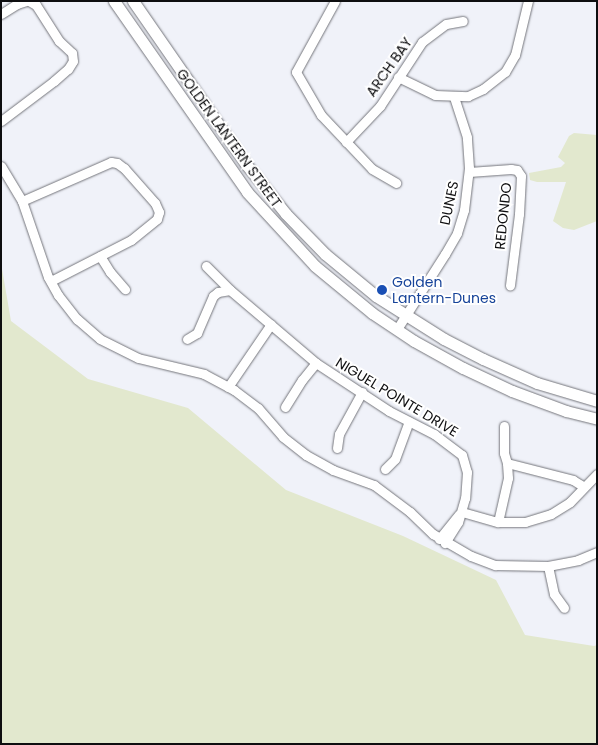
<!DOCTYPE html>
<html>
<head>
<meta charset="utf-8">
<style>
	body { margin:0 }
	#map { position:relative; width:598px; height:745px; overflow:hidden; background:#f0f2f9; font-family:Poppins,sans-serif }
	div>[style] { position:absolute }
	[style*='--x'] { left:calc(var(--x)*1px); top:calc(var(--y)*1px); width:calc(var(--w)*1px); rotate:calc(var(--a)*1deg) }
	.green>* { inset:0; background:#e2e8ce }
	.roads { filter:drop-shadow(0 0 1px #74757b) drop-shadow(0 0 1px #74757b) }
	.minor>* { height:9px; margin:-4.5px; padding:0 4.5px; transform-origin:4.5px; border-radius:4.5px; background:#fff }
	.major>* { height:11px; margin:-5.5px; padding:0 5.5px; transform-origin:5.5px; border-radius:5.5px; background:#fff }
	.dots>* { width:14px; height:14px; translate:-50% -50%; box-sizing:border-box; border:2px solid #fff; border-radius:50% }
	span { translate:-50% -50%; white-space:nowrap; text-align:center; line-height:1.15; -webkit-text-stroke:4px #fff; paint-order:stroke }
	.street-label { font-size:14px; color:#0e0e10 }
	.transit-label { font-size:14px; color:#164399 }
	.left { translate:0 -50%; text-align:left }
	.frame { position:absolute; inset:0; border:2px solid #0e0e10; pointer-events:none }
</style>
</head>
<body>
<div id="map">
	<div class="green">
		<div style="clip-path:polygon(574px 133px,597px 135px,597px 221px,574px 230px,563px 228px,553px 221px,566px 182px,537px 182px,530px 180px,529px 173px,561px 167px,565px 163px,558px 157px,569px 136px)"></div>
		<div style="clip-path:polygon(1px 263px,11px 321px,88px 379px,188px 408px,286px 490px,403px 536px,496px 580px,525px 635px,594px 646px,597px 645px,597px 744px,1px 744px)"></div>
	</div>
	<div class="roads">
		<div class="minor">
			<div style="--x:335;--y:1;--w:81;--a:118.8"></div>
			<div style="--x:296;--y:72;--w:50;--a:59.8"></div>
			<div style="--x:321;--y:115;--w:74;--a:46.6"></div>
			<div style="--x:372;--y:169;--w:28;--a:30"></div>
			<div style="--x:1;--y:14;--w:19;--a:-32"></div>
			<div style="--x:17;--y:4;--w:9;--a:-18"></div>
			<div style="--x:398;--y:77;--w:41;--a:25.9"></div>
			<div style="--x:435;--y:95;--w:33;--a:2"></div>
			<div style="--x:468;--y:96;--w:17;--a:-25"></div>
			<div style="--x:483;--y:89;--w:28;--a:-38"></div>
			<div style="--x:505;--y:72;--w:20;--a:-60"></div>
			<div style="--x:515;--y:55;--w:56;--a:-76.5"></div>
			<div style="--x:1;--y:121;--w:66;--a:-37"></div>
			<div style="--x:54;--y:81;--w:18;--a:-41"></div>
			<div style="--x:68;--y:69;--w:9;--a:-58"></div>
			<div style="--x:73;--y:61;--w:8;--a:-97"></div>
			<div style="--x:72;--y:53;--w:18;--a:-137"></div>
			<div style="--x:59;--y:41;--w:43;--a:-122.6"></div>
			<div style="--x:36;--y:5;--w:8;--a:-150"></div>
			<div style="--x:346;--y:142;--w:50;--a:-46.6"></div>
			<div style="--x:380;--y:106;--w:77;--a:-56.7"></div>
			<div style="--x:422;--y:42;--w:30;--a:-37"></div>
			<div style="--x:446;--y:24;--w:17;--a:-10"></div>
			<div style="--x:1;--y:166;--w:41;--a:59"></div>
			<div style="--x:22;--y:201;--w:80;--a:71.1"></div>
			<div style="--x:48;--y:277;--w:21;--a:61"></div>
			<div style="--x:58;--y:295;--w:31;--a:52"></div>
			<div style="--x:77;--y:319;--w:30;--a:41"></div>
			<div style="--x:100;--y:339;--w:42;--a:26.6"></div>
			<div style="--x:138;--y:358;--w:68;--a:13.6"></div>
			<div style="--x:204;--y:374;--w:34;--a:28"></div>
			<div style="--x:234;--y:390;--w:30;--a:37"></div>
			<div style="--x:258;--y:408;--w:38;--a:49"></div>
			<div style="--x:283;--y:437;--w:29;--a:38"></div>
			<div style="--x:306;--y:455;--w:31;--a:29"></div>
			<div style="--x:333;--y:470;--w:44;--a:20.1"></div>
			<div style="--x:374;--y:485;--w:45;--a:36.9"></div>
			<div style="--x:410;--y:512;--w:32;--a:44"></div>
			<div style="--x:433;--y:534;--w:44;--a:30.1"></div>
			<div style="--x:471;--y:556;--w:26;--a:21"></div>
			<div style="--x:495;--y:565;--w:53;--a:1.1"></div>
			<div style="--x:548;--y:566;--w:31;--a:-11"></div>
			<div style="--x:578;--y:560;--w:21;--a:-23"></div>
			<div style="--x:469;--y:172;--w:42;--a:-4.1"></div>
			<div style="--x:511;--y:169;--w:6;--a:9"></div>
			<div style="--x:517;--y:170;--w:7;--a:56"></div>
			<div style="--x:521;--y:176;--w:38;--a:93"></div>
			<div style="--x:519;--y:214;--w:72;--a:97.2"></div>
			<div style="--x:22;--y:201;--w:97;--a:-23.7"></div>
			<div style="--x:111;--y:162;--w:6;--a:9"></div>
			<div style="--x:117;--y:163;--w:9;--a:36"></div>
			<div style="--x:124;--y:168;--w:47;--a:48.5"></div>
			<div style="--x:155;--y:203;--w:10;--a:66"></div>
			<div style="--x:159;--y:212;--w:7;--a:106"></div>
			<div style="--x:157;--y:219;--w:33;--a:141"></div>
			<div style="--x:131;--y:240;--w:90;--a:152.9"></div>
			<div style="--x:100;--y:256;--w:19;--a:58"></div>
			<div style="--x:110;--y:272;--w:23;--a:49"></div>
			<div style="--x:206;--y:266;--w:34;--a:45"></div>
			<div style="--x:230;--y:290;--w:113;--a:40.3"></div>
			<div style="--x:316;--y:363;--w:87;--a:33.3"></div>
			<div style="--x:389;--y:411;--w:51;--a:27.1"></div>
			<div style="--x:434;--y:434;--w:35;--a:37"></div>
			<div style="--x:462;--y:455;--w:18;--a:74"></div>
			<div style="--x:467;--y:472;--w:26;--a:94"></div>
			<div style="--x:465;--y:498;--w:25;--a:106"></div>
			<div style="--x:458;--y:522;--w:25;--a:122"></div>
			<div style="--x:397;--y:329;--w:89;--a:-57.4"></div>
			<div style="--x:445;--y:254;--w:24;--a:-60"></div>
			<div style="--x:457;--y:233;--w:24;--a:-73"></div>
			<div style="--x:464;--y:210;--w:42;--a:-83.2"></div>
			<div style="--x:469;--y:168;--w:31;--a:-94"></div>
			<div style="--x:467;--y:137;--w:42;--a:-108"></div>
			<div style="--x:187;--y:339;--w:12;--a:-31"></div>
			<div style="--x:197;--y:333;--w:40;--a:-66.6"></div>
			<div style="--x:213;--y:296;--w:6;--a:-39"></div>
			<div style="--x:218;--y:292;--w:12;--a:-9"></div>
			<div style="--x:228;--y:387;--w:76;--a:-55.7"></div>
			<div style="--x:285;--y:407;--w:32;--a:-58"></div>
			<div style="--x:302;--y:380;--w:22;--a:-51"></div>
			<div style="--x:337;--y:448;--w:14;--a:-82"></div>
			<div style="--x:339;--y:434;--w:48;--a:-61.3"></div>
			<div style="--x:507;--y:463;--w:68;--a:14.4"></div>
			<div style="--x:573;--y:480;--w:13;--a:32"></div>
			<div style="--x:385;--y:469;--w:14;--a:-45"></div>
			<div style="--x:395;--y:459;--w:40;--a:-69.8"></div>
			<div style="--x:462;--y:512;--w:37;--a:16"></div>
			<div style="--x:498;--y:522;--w:27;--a:0"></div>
			<div style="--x:525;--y:522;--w:27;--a:-17"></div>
			<div style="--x:551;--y:514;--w:22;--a:-32"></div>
			<div style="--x:570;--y:502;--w:39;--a:-46"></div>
			<div style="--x:498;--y:522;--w:45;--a:-77.2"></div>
			<div style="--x:508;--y:478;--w:15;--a:-94"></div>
			<div style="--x:507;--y:463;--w:10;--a:-107"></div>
			<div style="--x:504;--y:453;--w:27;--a:-90"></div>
			<div style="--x:439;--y:539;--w:32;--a:-51"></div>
			<div style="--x:548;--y:566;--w:29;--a:78"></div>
			<div style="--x:554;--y:594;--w:17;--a:54"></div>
		</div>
		<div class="major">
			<div style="--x:114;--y:1;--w:233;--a:55.1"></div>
			<div style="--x:247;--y:192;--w:100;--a:47.4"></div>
			<div style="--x:315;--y:266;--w:74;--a:39.5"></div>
			<div style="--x:372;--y:313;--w:50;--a:33.7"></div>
			<div style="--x:414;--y:341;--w:56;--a:28.9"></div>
			<div style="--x:463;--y:368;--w:54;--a:25.1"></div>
			<div style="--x:512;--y:391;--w:58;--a:20.3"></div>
			<div style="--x:566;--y:411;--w:32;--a:14"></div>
			<div style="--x:133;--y:1;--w:197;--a:55.3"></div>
			<div style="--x:245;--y:163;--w:65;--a:51.2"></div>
			<div style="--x:286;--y:214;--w:56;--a:45.7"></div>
			<div style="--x:325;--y:254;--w:66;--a:39.5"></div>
			<div style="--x:376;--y:296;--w:80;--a:32.3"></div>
			<div style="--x:444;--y:339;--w:44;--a:27.1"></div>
			<div style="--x:483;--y:359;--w:59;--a:24"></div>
			<div style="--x:537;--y:383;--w:63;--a:16.7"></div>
		</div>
	</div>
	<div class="dots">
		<div style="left:382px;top:290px;background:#1a4fb4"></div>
	</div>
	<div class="street-label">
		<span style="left:389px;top:67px;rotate:-55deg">ARCH BAY</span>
		<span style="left:229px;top:138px;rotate:54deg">GOLDEN LANTERN STREET</span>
		<span style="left:449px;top:203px;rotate:-78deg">DUNES</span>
		<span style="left:503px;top:216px;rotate:-84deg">REDONDO</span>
		<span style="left:397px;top:397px;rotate:31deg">NIGUEL POINTE DRIVE</span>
	</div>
	<div class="transit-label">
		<span class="left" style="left:392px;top:290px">Golden<br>Lantern-Dunes</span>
	</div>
	<div class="frame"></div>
</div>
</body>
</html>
